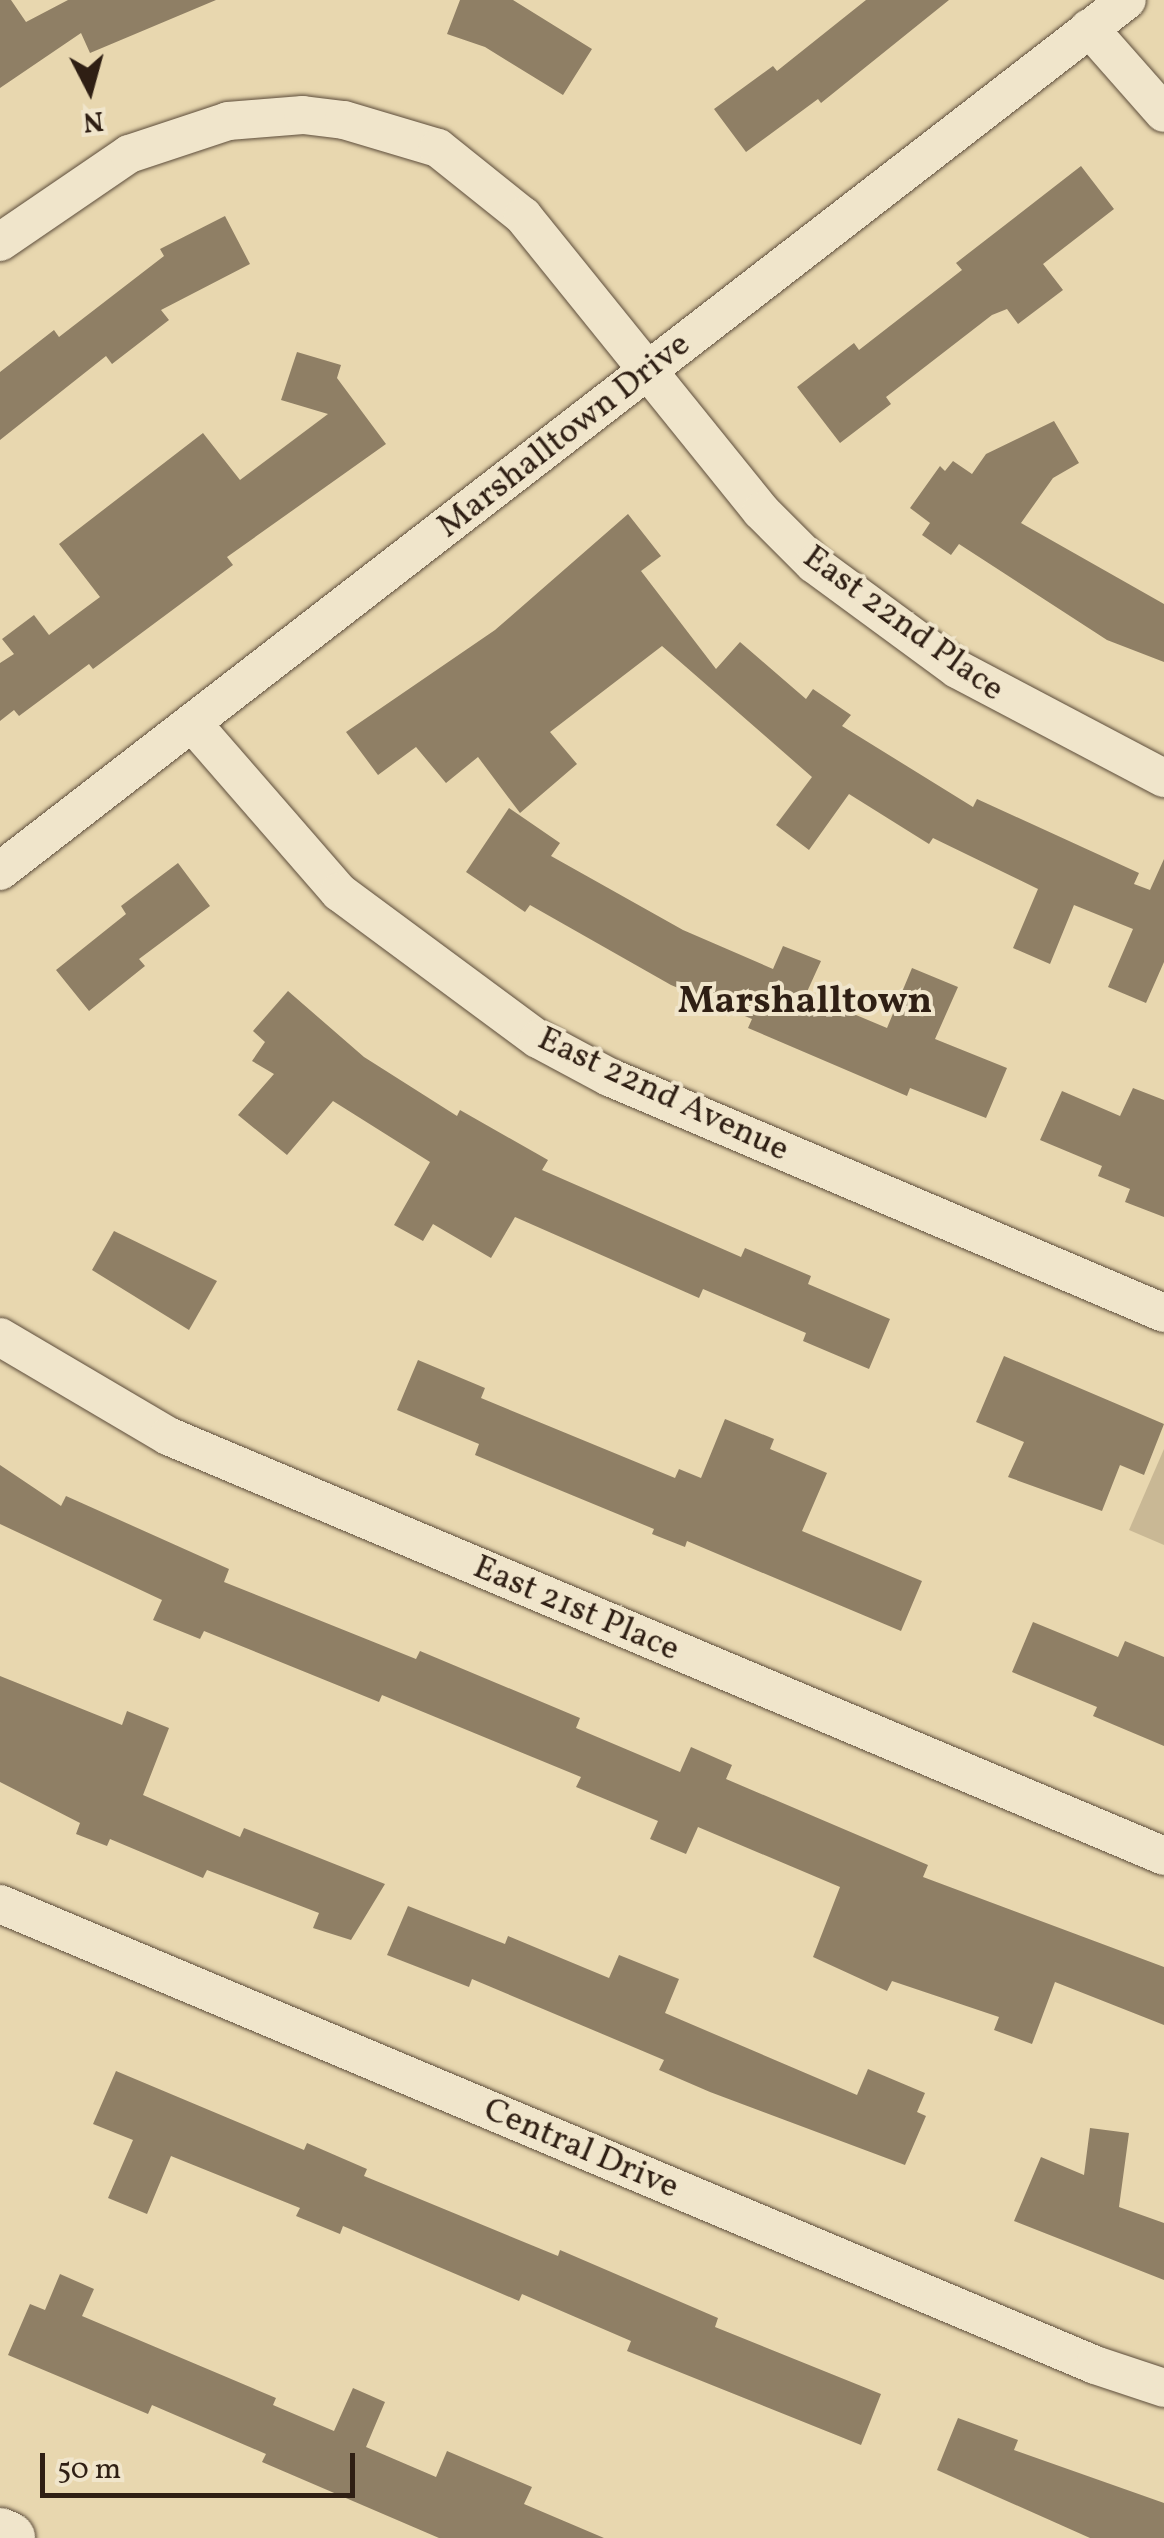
<!DOCTYPE html>
<html>
<head>
<meta charset="utf-8">
<style>
	body { margin:0 }
	#map { position:relative; width:1164px; height:2538px; overflow:hidden; background:#e8d7af; font-family:Vollkorn,serif }
	div>[style] { position:absolute }
	[style*='--x'] { left:calc(var(--x)*1px); top:calc(var(--y)*1px); width:calc(var(--w)*1px); rotate:calc(var(--a)*1deg) }
	.green>* { inset:0; background:#c9b895 }
	.building>* { inset:0; background:#8f7f65 }
	.roads { filter:drop-shadow(0 0 2px #5d4d3b) drop-shadow(0 0 2px #5d4d3b) }
	.minor>* { height:38px; margin:-19px; padding:0 19px; transform-origin:19px; border-radius:19px; background:#f0e5cb }
	.secondary>* { height:52px; margin:-26px; padding:0 26px; transform-origin:26px; border-radius:26px; background:#f0e5cb }
	span { translate:-50% -50%; white-space:nowrap; text-align:center; line-height:1.15; -webkit-text-stroke:8px #f0e5cb; paint-order:stroke }
	.street-label { font-size:35px; color:#2f1f14 }
	.neighbourhood-label { font-size:38px; color:#2f1f14; font-weight:700 }
	.north { position:absolute; left:40px; top:40px; width:100px; height:100px; -webkit-text-stroke:8px #f0e5cb; paint-order:stroke; rotate:174deg; font-size:28px; font-weight:700; line-height:40px; text-align:center; color:#2f1f14 }
	.north::after { content:''; display:block; margin:auto; width:35px; height:45px; background:#2f1f14; clip-path:polygon(50% 0,100% 100%,50% 72%,0 100%) }
	.scale { position:absolute; left:40px; top:2453px; width:315px; height:45px; box-sizing:border-box; border:5px solid #2f1f14; border-top:0; padding-left:12px; font-size:30px; line-height:35px; white-space:nowrap; color:#2f1f14; -webkit-text-stroke:8px #f0e5cb; paint-order:stroke }
</style>
</head>
<body>
<div id="map">
	<div class="green">
		<div style="clip-path:polygon(1164px 1449px,1164px 1545px,1129px 1530px)"></div>
	</div>
	<div class="building">
		<div style="clip-path:polygon(0 0,11px 0,26px 22px,68px 0,216px 0,90px 53px,81px 33px,0 88px)"></div>
		<div style="clip-path:polygon(460px 0,513px 0,592px 49px,563px 95px,485px 47px,447px 34px)"></div>
		<div style="clip-path:polygon(866px 0,949px 0,821px 103px,818px 99px,746px 152px,714px 109px,773px 66px,777px 71px)"></div>
		<div style="clip-path:polygon(1081px 166px,1114px 209px,1043px 264px,1063px 290px,1018px 324px,1007px 309px,992px 315px,886px 397px,891px 404px,840px 443px,797px 387px,854px 343px,859px 350px,962px 270px,956px 263px)"></div>
		<div style="clip-path:polygon(225px 216px,250px 264px,161px 310px,169px 320px,112px 364px,106px 356px,0 440px,0 372px,54px 330px,59px 337px,164px 256px,160px 249px)"></div>
		<div style="clip-path:polygon(297px 352px,341px 365px,337px 378px,386px 444px,227px 557px,233px 565px,93px 669px,89px 664px,19px 716px,14px 710px,0 721px,0 663px,14px 654px,2px 639px,34px 615px,49px 635px,100px 597px,59px 544px,203px 433px,240px 480px,328px 414px,281px 400px)"></div>
		<div style="clip-path:polygon(1054px 421px,1079px 463px,1053px 478px,1021px 523px,1164px 604px,1164px 662px,1107px 640px,959px 544px,951px 555px,922px 535px,930px 523px,910px 508px,940px 466px,945px 471px,953px 461px,972px 474px,986px 454px)"></div>
		<div style="clip-path:polygon(628px 514px,661px 556px,641px 571px,716px 669px,740px 642px,806px 699px,813px 689px,851px 715px,842px 726px,973px 807px,977px 799px,1139px 873px,1134px 884px,1150px 890px,1164px 859px,1164px 962px,1146px 1003px,1108px 987px,1133px 929px,1074px 905px,1050px 964px,1013px 948px,1038px 889px,933px 838px,929px 844px,849px 794px,809px 850px,776px 825px,812px 777px,662px 646px,550px 732px,577px 764px,520px 813px,478px 757px,446px 783px,416px 747px,378px 775px,346px 732px,495px 630px)"></div>
		<div style="clip-path:polygon(509px 808px,560px 843px,551px 856px,683px 930px,773px 969px,783px 946px,821px 961px,806px 994px,887px 1028px,912px 968px,958px 987px,935px 1039px,1007px 1068px,986px 1118px,910px 1088px,907px 1096px,748px 1028px,752px 1019px,671px 985px,530px 905px,525px 912px,466px 872px)"></div>
		<div style="clip-path:polygon(178px 863px,210px 906px,139px 959px,145px 966px,89px 1011px,56px 970px,126px 914px,121px 906px)"></div>
		<div style="clip-path:polygon(288px 991px,364px 1057px,457px 1116px,460px 1110px,548px 1160px,542px 1170px,741px 1257px,745px 1248px,811px 1276px,808px 1284px,890px 1319px,869px 1369px,803px 1341px,806px 1333px,703px 1289px,699px 1298px,515px 1217px,491px 1258px,433px 1224px,423px 1241px,394px 1225px,430px 1162px,333px 1101px,287px 1155px,238px 1115px,274px 1074px,252px 1061px,265px 1042px,253px 1031px)"></div>
		<div style="clip-path:polygon(1133px 1088px,1164px 1100px,1164px 1217px,1125px 1202px,1130px 1189px,1098px 1176px,1102px 1166px,1040px 1140px,1062px 1091px,1120px 1116px)"></div>
		<div style="clip-path:polygon(114px 1231px,217px 1281px,189px 1330px,92px 1270px)"></div>
		<div style="clip-path:polygon(1004px 1356px,1164px 1424px,1144px 1475px,1120px 1465px,1102px 1511px,1008px 1477px,1024px 1442px,976px 1422px)"></div>
		<div style="clip-path:polygon(418px 1360px,485px 1388px,481px 1398px,675px 1478px,679px 1469px,701px 1478px,725px 1419px,774px 1439px,770px 1449px,827px 1473px,802px 1531px,922px 1581px,901px 1631px,687px 1541px,685px 1547px,652px 1534px,654px 1529px,475px 1455px,479px 1444px,397px 1410px)"></div>
		<div style="clip-path:polygon(0 1465px,61px 1506px,66px 1496px,229px 1569px,224px 1582px,416px 1659px,420px 1651px,580px 1718px,576px 1728px,680px 1772px,691px 1747px,732px 1765px,726px 1779px,928px 1865px,923px 1877px,1164px 1967px,1164px 2025px,1055px 1982px,1032px 2044px,994px 2030px,999px 2017px,892px 1981px,887px 1991px,813px 1957px,840px 1887px,698px 1827px,686px 1854px,650px 1839px,658px 1821px,576px 1787px,581px 1777px,382px 1695px,379px 1702px,204px 1631px,200px 1639px,153px 1620px,162px 1600px,0 1524px)"></div>
		<div style="clip-path:polygon(1033px 1622px,1118px 1657px,1125px 1641px,1164px 1657px,1164px 1746px,1093px 1716px,1097px 1707px,1012px 1672px)"></div>
		<div style="clip-path:polygon(0 1676px,122px 1725px,127px 1711px,169px 1728px,143px 1795px,240px 1837px,244px 1828px,385px 1884px,351px 1940px,313px 1928px,319px 1913px,207px 1870px,203px 1878px,110px 1839px,107px 1846px,76px 1834px,80px 1823px,0 1782px)"></div>
		<div style="clip-path:polygon(408px 1906px,505px 1944px,508px 1936px,609px 1978px,619px 1955px,679px 1979px,665px 2013px,857px 2095px,868px 2069px,925px 2093px,917px 2112px,926px 2116px,905px 2165px,710px 2092px,659px 2070px,664px 2060px,472px 1979px,469px 1987px,387px 1955px)"></div>
		<div style="clip-path:polygon(116px 2071px,304px 2150px,307px 2143px,367px 2169px,364px 2176px,558px 2256px,560px 2250px,718px 2318px,715px 2327px,881px 2394px,861px 2445px,627px 2351px,631px 2341px,522px 2294px,519px 2301px,343px 2226px,340px 2234px,296px 2216px,300px 2208px,171px 2156px,147px 2214px,108px 2198px,133px 2140px,93px 2124px)"></div>
		<div style="clip-path:polygon(1090px 2128px,1129px 2133px,1119px 2207px,1164px 2223px,1164px 2280px,1014px 2221px,1041px 2157px,1084px 2175px)"></div>
		<div style="clip-path:polygon(60px 2274px,94px 2289px,82px 2316px,276px 2398px,273px 2405px,334px 2431px,353px 2388px,385px 2402px,366px 2447px,436px 2477px,447px 2451px,532px 2487px,524px 2504px,604px 2538px,439px 2538px,262px 2462px,266px 2454px,152px 2405px,148px 2414px,8px 2355px,30px 2304px,45px 2310px)"></div>
		<div style="clip-path:polygon(958px 2418px,1018px 2440px,1014px 2450px,1164px 2503px,1164px 2538px,1090px 2538px,937px 2470px)"></div>
	</div>
	<div class="roads">
		<div class="minor">
			<div style="--x:1089;--y:28;--w:113;--a:48.6"></div>
			<div style="--x:0;--y:242;--w:156;--a:-34.3"></div>
			<div style="--x:129;--y:154;--w:104;--a:-18.4"></div>
			<div style="--x:228;--y:121;--w:75;--a:-4.6"></div>
			<div style="--x:303;--y:115;--w:41;--a:7"></div>
			<div style="--x:344;--y:120;--w:98;--a:16.6"></div>
			<div style="--x:438;--y:148;--w:109;--a:38.7"></div>
			<div style="--x:523;--y:216;--w:379;--a:51.1"></div>
			<div style="--x:761;--y:511;--w:75;--a:45"></div>
			<div style="--x:814;--y:564;--w:177;--a:36.3"></div>
			<div style="--x:957;--y:669;--w:234;--a:27.8"></div>
			<div style="--x:193;--y:724;--w:223;--a:49"></div>
			<div style="--x:339;--y:892;--w:247;--a:36.5"></div>
			<div style="--x:538;--y:1039;--w:81;--a:28.2"></div>
			<div style="--x:609;--y:1077;--w:603;--a:23.04"></div>
			<div style="--x:0;--y:871;--w:1424;--a:-37.7"></div>
			<div style="--x:0;--y:1337;--w:195;--a:30.5"></div>
			<div style="--x:168;--y:1436;--w:1081;--a:22.86"></div>
			<div style="--x:0;--y:1904;--w:1188;--a:22.83"></div>
			<div style="--x:1095;--y:2365;--w:73;--a:18.4"></div>
		</div>
		<div class="secondary">
			<div style="--x:0;--y:2534;--w:10;--a:24"></div>
		</div>
	</div>
	<div class="street-label">
		<span style="left:564px;top:436px;rotate:-38deg">Marshalltown Drive</span>
		<span style="left:903px;top:624px;rotate:36deg">East 22nd Place</span>
		<span style="left:663px;top:1095px;rotate:25deg">East 22nd Avenue</span>
		<span style="left:576px;top:1609px;rotate:23deg">East 21st Place</span>
		<span style="left:581px;top:2149px;rotate:23deg">Central Drive</span>
	</div>
	<div class="neighbourhood-label">
		<span style="left:805px;top:1003px">Marshalltown</span>
	</div>
	<div class="north">N</div>
	<div class="scale">50 m</div>
</div>
</body>
</html>
